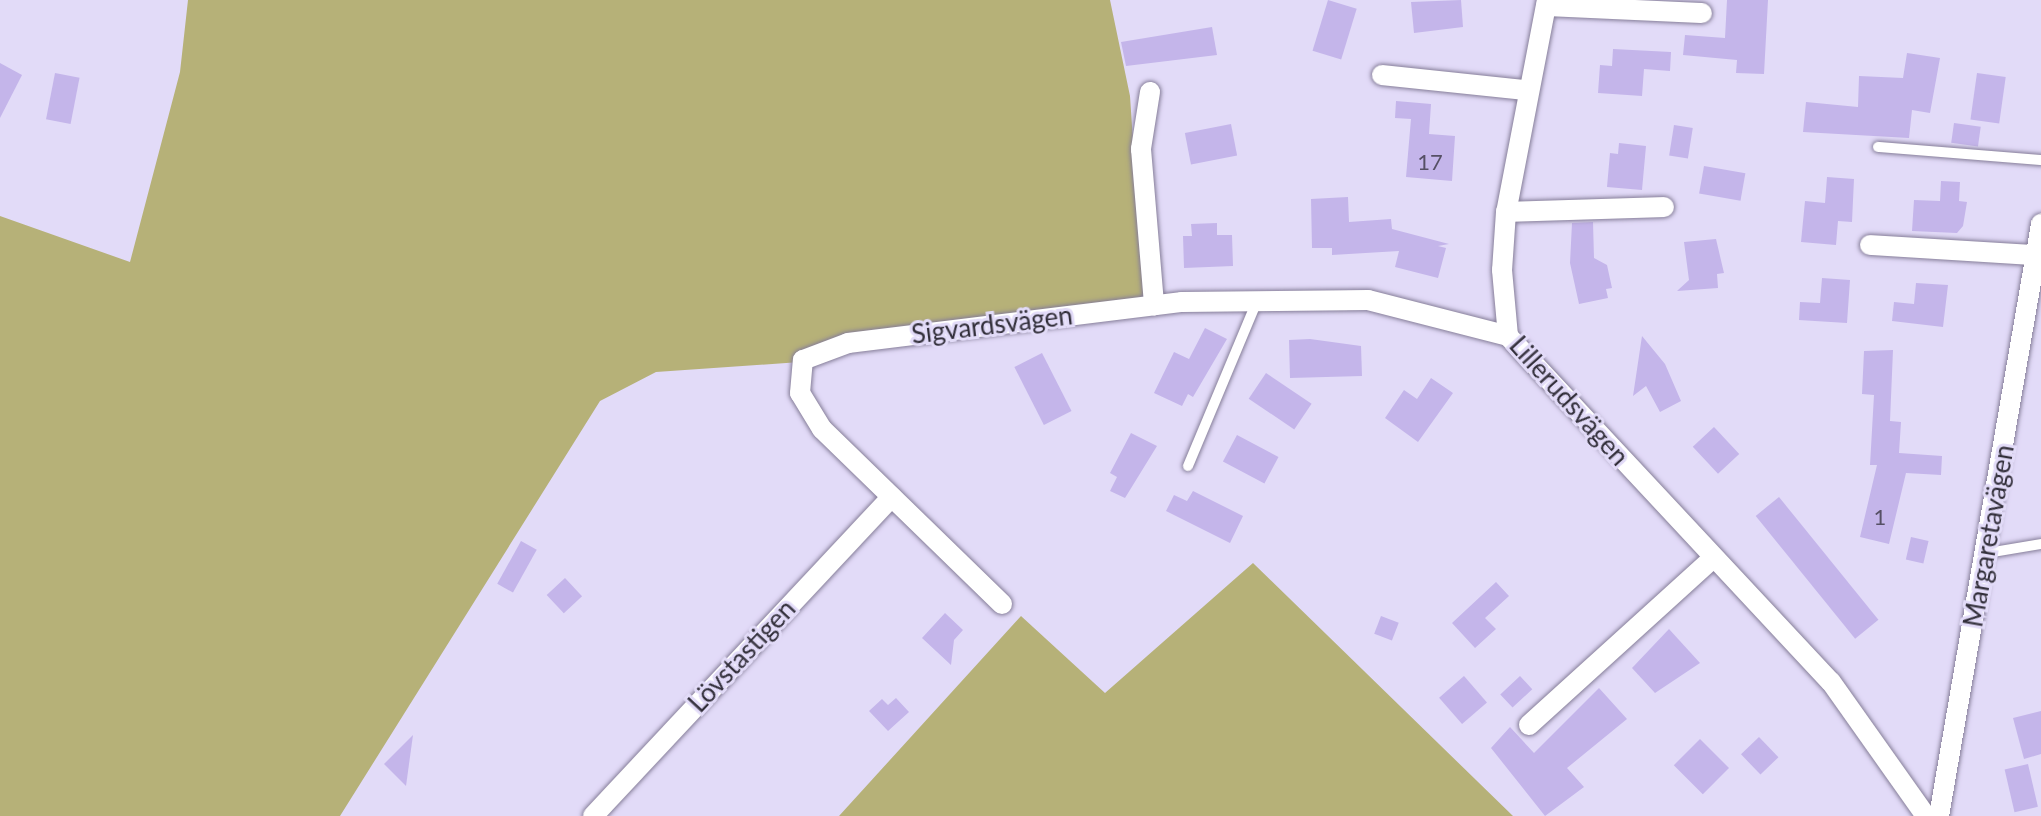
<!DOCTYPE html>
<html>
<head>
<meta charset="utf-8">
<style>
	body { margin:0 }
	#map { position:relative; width:2041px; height:816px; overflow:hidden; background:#e2dbf8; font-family:Lato,sans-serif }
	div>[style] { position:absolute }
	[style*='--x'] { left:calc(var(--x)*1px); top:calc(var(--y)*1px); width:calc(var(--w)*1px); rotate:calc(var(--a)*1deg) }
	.forest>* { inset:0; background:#b6b178 }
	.building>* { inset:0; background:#c4b5ea; transform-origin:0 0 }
	.roads { filter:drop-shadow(0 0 2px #867e99) drop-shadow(0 0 2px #867e99) }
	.service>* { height:10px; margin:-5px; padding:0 5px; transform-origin:5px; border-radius:5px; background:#fff }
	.minor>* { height:20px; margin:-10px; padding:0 10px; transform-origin:10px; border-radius:10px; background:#fff }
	span { translate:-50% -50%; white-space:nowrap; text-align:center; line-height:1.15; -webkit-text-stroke:6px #e2dbf8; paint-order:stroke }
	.number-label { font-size:22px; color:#565065 }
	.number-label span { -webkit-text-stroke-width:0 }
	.street-label { font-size:26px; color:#312e39 }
</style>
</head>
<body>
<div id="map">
	<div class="forest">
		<div style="clip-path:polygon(188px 0,1110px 0,1130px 96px,1144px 306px,897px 337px,800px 362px,656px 372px,600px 401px,340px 816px,0 816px,0 216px,130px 262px,180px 72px)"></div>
		<div style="clip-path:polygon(1253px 563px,1513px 816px,839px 816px,1021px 616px,1105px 693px)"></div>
	</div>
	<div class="building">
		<div style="left:1328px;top:0;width:30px;height:53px;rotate:17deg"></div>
		<div style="clip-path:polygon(1461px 0,1463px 27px,1414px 33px,1411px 2px)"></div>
		<div style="clip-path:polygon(1727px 0,1768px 0,1764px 74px,1736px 73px,1737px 60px,1683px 55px,1685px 35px,1725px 38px)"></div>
		<div style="clip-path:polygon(1212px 27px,1217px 55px,1126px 66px,1121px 42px)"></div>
		<div style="clip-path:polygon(1613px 49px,1671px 52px,1670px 71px,1644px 69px,1642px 96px,1598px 93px,1600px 65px,1612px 66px)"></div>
		<div style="clip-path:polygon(1907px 53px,1940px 58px,1930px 113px,1912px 110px,1909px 138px,1803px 132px,1806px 102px,1858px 107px,1859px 76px,1903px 78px)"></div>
		<div style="clip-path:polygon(0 63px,22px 75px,0 118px)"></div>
		<div style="left:55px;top:73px;width:25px;height:47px;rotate:11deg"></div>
		<div style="left:1977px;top:73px;width:29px;height:47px;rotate:8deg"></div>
		<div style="clip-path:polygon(1396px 101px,1431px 104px,1429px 134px,1455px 136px,1452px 181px,1406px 177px,1411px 119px,1395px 118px)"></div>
		<div style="left:1954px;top:123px;width:27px;height:20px;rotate:8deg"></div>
		<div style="left:1231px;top:124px;width:32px;height:47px;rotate:79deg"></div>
		<div style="left:1674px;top:125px;width:19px;height:31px;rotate:9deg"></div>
		<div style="clip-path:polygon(1619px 143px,1646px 146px,1642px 190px,1607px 187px,1610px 153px,1618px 154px)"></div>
		<div style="left:1704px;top:166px;width:42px;height:28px;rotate:10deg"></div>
		<div style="clip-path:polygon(1827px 177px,1854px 179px,1852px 222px,1838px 221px,1836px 245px,1801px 242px,1805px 201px,1825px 203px)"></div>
		<div style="clip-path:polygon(1941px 181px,1960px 182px,1959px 201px,1967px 202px,1963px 226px,1957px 233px,1912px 231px,1914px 200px,1940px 201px)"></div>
		<div style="clip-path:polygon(1348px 197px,1349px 222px,1391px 219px,1392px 229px,1449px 244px,1438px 246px,1446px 248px,1438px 278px,1395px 267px,1399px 251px,1332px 255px,1332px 248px,1312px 248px,1311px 199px)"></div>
		<div style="clip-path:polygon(1593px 222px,1594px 258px,1607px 265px,1612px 288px,1606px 289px,1608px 298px,1579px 304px,1570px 263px,1572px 223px)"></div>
		<div style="clip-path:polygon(1217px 223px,1217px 235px,1232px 235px,1233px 266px,1184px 268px,1183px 236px,1192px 236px,1191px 224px)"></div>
		<div style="clip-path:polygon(1716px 239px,1724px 273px,1717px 274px,1718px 288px,1677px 291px,1689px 280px,1684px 242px)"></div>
		<div style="clip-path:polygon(1822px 278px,1850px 280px,1847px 323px,1799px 320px,1800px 302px,1820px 303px)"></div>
		<div style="clip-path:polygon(1916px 283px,1948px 285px,1943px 327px,1892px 321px,1894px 302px,1914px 304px)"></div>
		<div style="clip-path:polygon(1205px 328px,1227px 339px,1193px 397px,1188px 394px,1182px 406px,1154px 393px,1174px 352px,1189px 359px)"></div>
		<div style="clip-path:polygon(1642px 336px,1665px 364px,1681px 401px,1660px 412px,1646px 386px,1633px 396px)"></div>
		<div style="clip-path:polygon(1310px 339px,1361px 346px,1362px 376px,1290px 378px,1289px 340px)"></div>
		<div style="clip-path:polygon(1893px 350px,1890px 421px,1901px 422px,1899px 453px,1942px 456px,1941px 475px,1906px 473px,1889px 544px,1860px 537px,1877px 465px,1870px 465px,1874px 395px,1862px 394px,1864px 351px)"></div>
		<div style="left:1042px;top:353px;width:65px;height:31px;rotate:63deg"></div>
		<div style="left:1266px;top:373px;width:55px;height:31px;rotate:34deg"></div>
		<div style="clip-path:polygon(1431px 378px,1453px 393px,1418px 442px,1385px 418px,1404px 390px,1417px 399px)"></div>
		<div style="left:1714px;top:427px;width:37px;height:29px;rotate:47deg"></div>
		<div style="clip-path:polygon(1131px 433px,1157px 446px,1125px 498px,1110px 491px,1117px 477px,1110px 473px)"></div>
		<div style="left:1237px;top:435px;width:47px;height:30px;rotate:28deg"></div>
		<div style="clip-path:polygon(1193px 491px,1243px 516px,1230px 543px,1166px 511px,1174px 495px,1187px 501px)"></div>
		<div style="left:1779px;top:497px;width:158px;height:30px;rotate:51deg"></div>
		<div style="left:1911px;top:537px;width:18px;height:23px;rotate:13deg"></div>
		<div style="left:521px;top:541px;width:18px;height:49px;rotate:29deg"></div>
		<div style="left:565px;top:578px;width:25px;height:25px;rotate:47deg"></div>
		<div style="clip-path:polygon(1496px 582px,1509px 596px,1485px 618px,1496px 629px,1475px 648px,1452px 623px)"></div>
		<div style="clip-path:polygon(945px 613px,963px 630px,954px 640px,951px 665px,922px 638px)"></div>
		<div style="left:1381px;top:616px;width:19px;height:19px;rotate:21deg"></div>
		<div style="clip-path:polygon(1669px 629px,1700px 663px,1655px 693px,1632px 668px)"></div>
		<div style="left:1464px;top:676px;width:35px;height:33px;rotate:49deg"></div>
		<div style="left:1520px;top:676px;width:18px;height:27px;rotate:47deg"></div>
		<div style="clip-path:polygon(1599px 688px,1627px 719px,1567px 768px,1584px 787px,1545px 816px,1491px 748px,1510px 727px,1534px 753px)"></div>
		<div style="clip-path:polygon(896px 698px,909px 712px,888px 731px,869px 711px,882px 699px,888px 705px)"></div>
		<div style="clip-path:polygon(2041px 711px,2041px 754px,2024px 759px,2013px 718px)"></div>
		<div style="clip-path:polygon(413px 735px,406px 786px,384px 764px)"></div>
		<div style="left:1759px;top:737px;width:28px;height:25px;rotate:46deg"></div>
		<div style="left:1700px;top:739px;width:41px;height:37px;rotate:45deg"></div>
		<div style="left:2028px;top:764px;width:44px;height:24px;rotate:77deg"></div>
	</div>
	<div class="roads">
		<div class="service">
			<div style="--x:1878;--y:147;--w:164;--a:4.6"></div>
			<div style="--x:1188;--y:466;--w:179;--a:-67.3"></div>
			<div style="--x:1987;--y:553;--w:55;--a:-9.5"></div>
		</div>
		<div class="minor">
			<div style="--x:1547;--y:0;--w:216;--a:100.9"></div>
			<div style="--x:1506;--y:212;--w:58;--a:93.9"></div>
			<div style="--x:1502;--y:270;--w:66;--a:84.8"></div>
			<div style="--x:1508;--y:336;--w:473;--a:47"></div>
			<div style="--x:1831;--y:682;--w:164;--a:54.7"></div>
			<div style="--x:1546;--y:6;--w:156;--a:2.6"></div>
			<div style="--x:1382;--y:75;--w:144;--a:6"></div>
			<div style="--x:1150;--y:92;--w:58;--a:99"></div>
			<div style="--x:1141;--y:149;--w:157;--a:85.2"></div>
			<div style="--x:1506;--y:212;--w:158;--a:-1.8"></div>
			<div style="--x:1870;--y:245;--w:165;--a:3.5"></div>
			<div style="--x:1002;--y:604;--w:251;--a:-135.8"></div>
			<div style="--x:822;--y:429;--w:42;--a:-121.4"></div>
			<div style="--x:800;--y:393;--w:33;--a:-85"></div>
			<div style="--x:803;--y:360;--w:48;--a:-20.7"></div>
			<div style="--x:848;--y:343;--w:337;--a:-7"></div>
			<div style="--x:1182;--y:302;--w:186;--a:-0.6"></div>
			<div style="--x:1368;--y:300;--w:145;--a:14.4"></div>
			<div style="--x:1529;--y:725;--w:248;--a:-42.2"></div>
			<div style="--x:593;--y:816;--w:437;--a:-46.9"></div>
			<div style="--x:1939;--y:816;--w:601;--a:-80.22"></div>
		</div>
	</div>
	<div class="number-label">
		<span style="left:1430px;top:162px">17</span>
		<span style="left:1880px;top:517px">1</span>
	</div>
	<div class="street-label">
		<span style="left:992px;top:325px;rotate:-7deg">Sigvardsvägen</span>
		<span style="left:1569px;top:401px;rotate:48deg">Lillerudsvägen</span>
		<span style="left:1989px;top:536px;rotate:-80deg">Margaretavägen</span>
		<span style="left:742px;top:656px;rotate:-47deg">Lövstastigen</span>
	</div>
</div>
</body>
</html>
